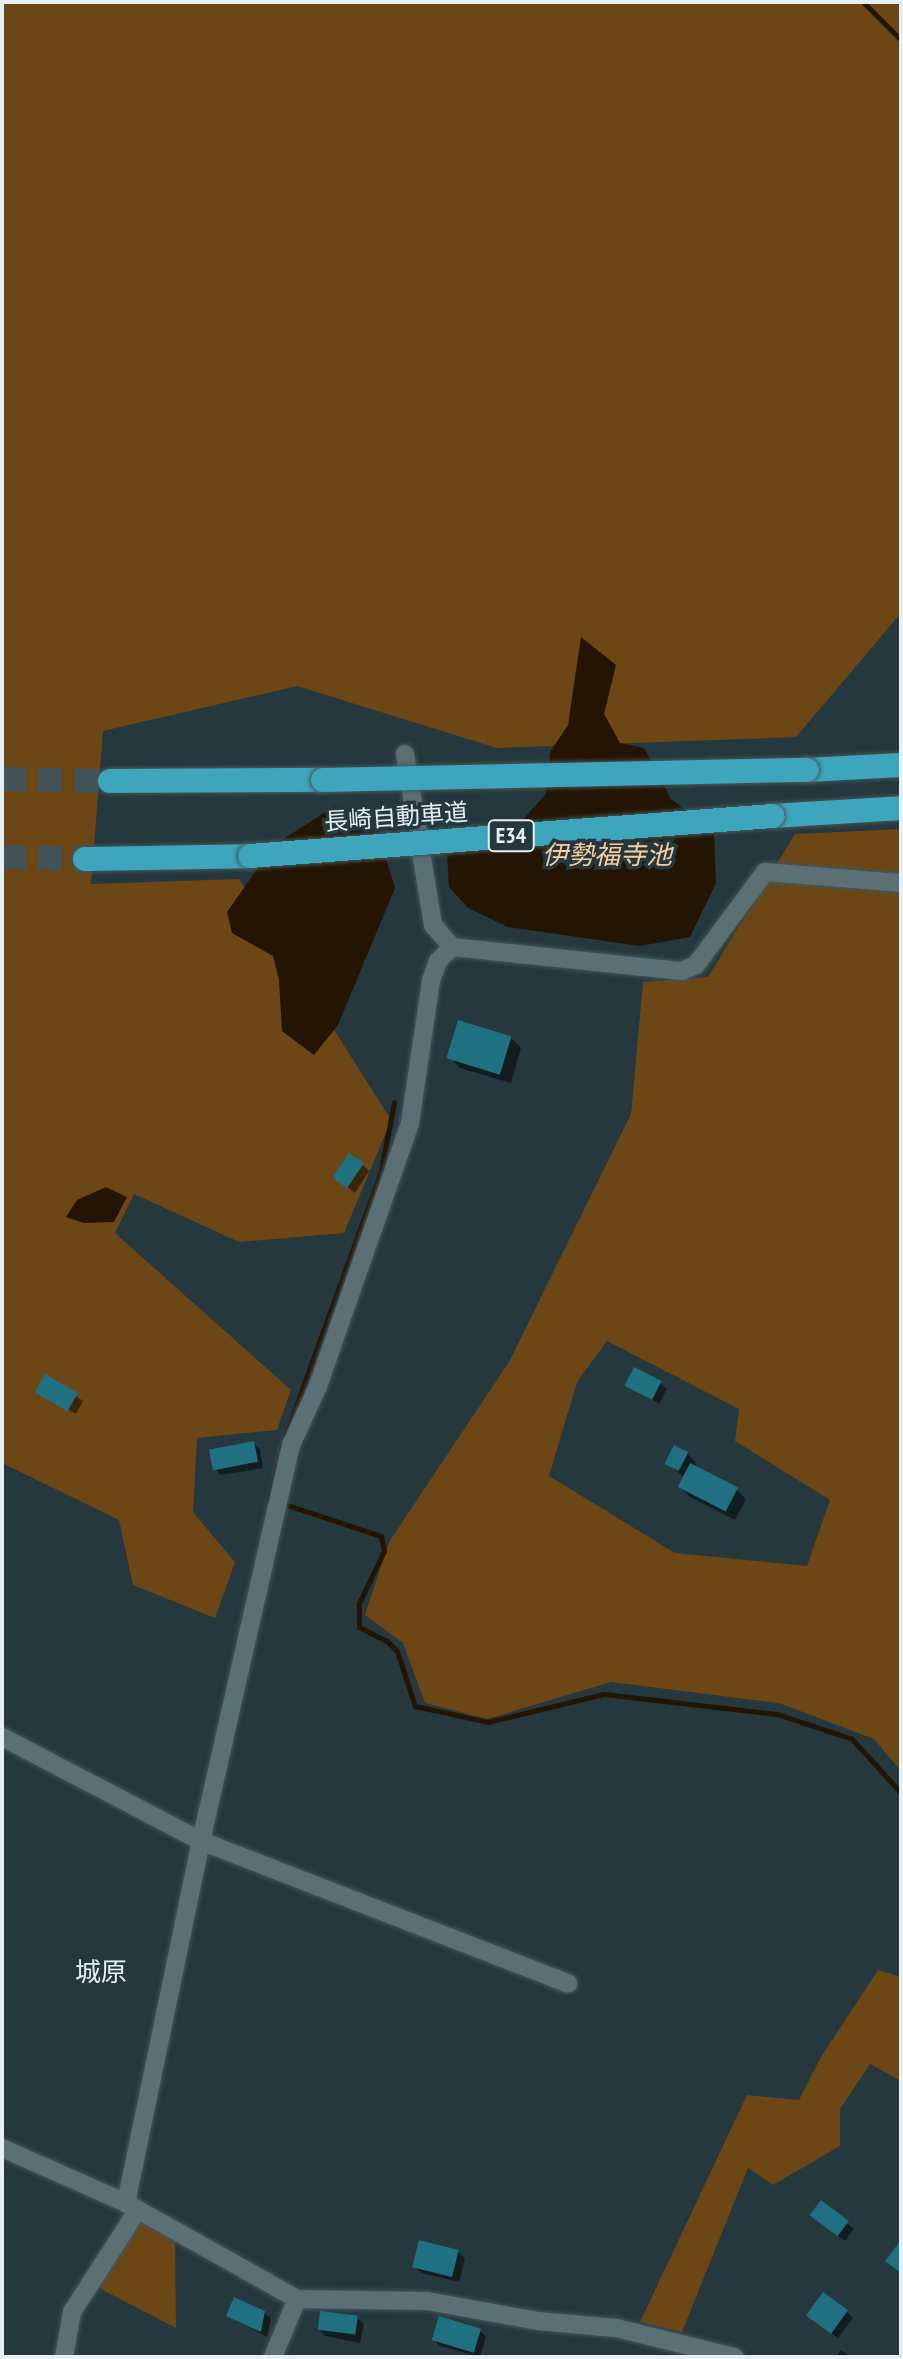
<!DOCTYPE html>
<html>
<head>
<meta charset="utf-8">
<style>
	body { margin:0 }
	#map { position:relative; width:903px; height:2359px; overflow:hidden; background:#25383d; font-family:"PT Sans Narrow","Noto Sans JP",sans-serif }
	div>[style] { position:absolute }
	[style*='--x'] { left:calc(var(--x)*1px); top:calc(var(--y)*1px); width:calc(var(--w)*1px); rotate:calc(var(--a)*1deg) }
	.green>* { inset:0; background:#6d4616 }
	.water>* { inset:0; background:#241403 }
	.shadow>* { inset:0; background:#0007 }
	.stream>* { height:5px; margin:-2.5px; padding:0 2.5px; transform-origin:2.5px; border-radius:2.5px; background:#241403 }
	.building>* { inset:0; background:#1f7081; transform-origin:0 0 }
	.highway-tunnel>* { height:24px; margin-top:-12px; transform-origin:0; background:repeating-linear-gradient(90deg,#425458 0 24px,transparent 0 36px) }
	.roads { filter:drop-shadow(0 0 2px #445559) drop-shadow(0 0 2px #445559) }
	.minor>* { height:18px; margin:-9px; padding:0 9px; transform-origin:9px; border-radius:9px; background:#5b7075 }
	.highway>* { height:24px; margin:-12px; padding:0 12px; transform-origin:12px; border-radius:12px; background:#3da6bc }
	.bridges { filter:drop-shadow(0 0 2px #445559) drop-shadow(0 0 2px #445559) }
	.highway-bridge>* { height:24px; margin:-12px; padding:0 12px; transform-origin:12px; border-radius:12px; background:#3da6bc }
	span { translate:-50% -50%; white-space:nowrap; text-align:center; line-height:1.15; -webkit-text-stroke:7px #25383d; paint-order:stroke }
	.shield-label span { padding:2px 6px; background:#25383d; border:2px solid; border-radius:6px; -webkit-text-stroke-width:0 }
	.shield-label { font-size:22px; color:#e4f0f3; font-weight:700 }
	.street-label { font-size:24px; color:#e4f0f3 }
	.water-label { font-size:26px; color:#f8cc9f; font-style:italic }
	.neighbourhood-label { font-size:26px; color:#e4f0f3 }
	.frame { position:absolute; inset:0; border:4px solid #e4f0f3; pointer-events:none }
</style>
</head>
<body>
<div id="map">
	<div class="green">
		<div style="clip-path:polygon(2px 2px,901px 2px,901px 613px,796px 737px,497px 748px,297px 686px,103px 731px,91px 884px,239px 879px,391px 1120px,344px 1233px,239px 1242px,134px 1194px,115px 1233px,291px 1390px,277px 1430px,197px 1438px,193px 1512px,235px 1562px,215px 1618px,133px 1585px,119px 1520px,2px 1463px)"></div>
		<div style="clip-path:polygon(evenodd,901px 829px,901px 1771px,874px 1739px,779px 1703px,611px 1682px,487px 1719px,425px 1703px,403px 1643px,365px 1615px,389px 1542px,509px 1362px,631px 1114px,643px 982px,708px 977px,795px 834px,901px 829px,607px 1341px,739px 1409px,735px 1441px,830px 1500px,807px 1566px,675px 1553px,549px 1476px,577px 1382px,607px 1341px)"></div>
		<div style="clip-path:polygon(878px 1970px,901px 1977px,901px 2081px,870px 2064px,840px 2109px,840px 2146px,773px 2185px,748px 2168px,682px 2332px,640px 2322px,747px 2095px,799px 2100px,821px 2057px)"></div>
		<div style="clip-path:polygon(140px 2221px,175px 2242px,176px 2328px,97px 2287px)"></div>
	</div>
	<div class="water">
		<div style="clip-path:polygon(581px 637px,616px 665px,604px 714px,620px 743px,644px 748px,671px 799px,714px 833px,716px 883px,690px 937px,640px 946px,508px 927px,468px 908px,449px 887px,447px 854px,518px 825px,546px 794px,550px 752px,568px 725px)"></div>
		<div style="clip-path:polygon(335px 806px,372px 814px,395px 888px,338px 1025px,314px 1055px,282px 1031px,279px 980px,273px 956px,232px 933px,227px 912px,274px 845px)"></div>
		<div style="clip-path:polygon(106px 1187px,127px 1197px,114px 1222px,84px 1223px,66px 1217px,77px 1200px)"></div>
	</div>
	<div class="shadow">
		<div style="clip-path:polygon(511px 1038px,521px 1048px,511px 1083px,460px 1068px,450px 1058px)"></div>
		<div style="clip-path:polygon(363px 1165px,369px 1171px,355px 1193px,335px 1178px)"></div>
		<div style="clip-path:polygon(46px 1376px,83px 1401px,76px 1414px,42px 1394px)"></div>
		<div style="clip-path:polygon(660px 1383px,667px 1389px,659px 1404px,627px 1384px)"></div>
		<div style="clip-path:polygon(253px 1443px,260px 1449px,263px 1468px,221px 1475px,214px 1468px)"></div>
		<div style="clip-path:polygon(687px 1453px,697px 1464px,695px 1467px,736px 1489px,746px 1499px,735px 1520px,690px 1497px,680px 1487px,685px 1478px,667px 1463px)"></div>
		<div style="clip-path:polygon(822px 2203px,854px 2229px,845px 2241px,819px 2222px)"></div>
		<div style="clip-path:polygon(458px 2252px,465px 2258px,459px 2282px,421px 2273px,415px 2267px)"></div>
		<div style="clip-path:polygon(264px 2312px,271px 2319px,267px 2337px,228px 2316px)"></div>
		<div style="clip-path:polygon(847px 2312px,853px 2318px,838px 2338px,815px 2321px)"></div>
		<div style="clip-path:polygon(357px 2318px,364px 2324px,360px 2343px,325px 2336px,319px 2329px)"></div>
		<div style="clip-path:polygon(480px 2330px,486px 2337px,480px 2357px,440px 2346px,434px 2340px)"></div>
		<div style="clip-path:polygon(841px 2350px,851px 2357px,836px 2357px)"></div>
	</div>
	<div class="stream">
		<div style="--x:863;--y:2;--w:54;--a:45"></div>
		<div style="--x:394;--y:1102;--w:70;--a:100.7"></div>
		<div style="--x:381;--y:1171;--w:288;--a:109.9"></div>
		<div style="--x:283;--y:1442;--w:59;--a:103.8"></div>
		<div style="--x:269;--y:1499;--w:118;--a:18.3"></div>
		<div style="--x:381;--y:1536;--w:15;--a:79"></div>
		<div style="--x:384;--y:1551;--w:58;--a:115.7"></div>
		<div style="--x:359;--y:1603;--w:24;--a:90"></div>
		<div style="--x:359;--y:1627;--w:31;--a:27"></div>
		<div style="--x:387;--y:1641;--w:14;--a:45"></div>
		<div style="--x:397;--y:1651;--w:58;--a:71.9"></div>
		<div style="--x:415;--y:1706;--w:75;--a:12.4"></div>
		<div style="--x:488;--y:1722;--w:119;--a:-13.6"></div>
		<div style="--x:604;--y:1694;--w:174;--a:6.6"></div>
		<div style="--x:777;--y:1714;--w:79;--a:18.4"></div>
		<div style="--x:852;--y:1739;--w:73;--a:47.8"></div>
	</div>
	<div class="building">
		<div style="left:458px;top:1020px;width:56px;height:40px;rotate:17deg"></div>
		<div style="left:349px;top:1153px;width:18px;height:30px;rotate:34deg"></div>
		<div style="left:634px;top:1367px;width:31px;height:21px;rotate:27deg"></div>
		<div style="left:45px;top:1374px;width:38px;height:21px;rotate:30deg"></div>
		<div style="left:254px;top:1441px;width:21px;height:46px;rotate:79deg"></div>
		<div style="left:674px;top:1445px;width:16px;height:21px;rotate:27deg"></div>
		<div style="left:690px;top:1463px;width:54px;height:27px;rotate:27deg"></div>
		<div style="left:821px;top:2200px;width:35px;height:19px;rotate:37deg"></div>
		<div style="left:419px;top:2240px;width:41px;height:28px;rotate:14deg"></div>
		<div style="clip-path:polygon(901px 2240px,901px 2273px,885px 2261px)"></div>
		<div style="left:823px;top:2292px;width:31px;height:29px;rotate:36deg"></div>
		<div style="clip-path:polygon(234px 2297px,265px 2311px,261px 2332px,226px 2316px)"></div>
		<div style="left:320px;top:2311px;width:38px;height:19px;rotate:7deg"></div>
		<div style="left:439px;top:2316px;width:44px;height:25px;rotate:17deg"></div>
	</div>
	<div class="highway-tunnel">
		<div style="--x:2;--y:779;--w:108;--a:1.1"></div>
		<div style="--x:2;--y:857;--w:83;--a:1.4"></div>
	</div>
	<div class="roads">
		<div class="minor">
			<div style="--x:405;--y:754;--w:173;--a:80.7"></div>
			<div style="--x:433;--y:925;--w:29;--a:49"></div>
			<div style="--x:452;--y:947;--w:231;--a:6"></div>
			<div style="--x:682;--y:971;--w:15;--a:-23"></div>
			<div style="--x:696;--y:965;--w:116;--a:-53.4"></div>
			<div style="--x:765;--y:872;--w:136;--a:4.6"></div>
			<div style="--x:2;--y:1737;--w:225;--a:27.6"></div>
			<div style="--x:201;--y:1841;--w:394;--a:21.2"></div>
			<div style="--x:2;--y:2148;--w:136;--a:23.9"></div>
			<div style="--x:126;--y:2203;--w:196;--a:29.3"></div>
			<div style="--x:297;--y:2299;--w:130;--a:0.9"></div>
			<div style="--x:427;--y:2301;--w:113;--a:10.2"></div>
			<div style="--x:538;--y:2321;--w:78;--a:5.1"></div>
			<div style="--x:616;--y:2328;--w:122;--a:13.8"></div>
			<div style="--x:126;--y:2203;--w:370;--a:-78.3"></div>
			<div style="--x:201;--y:1841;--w:406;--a:-77.2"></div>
			<div style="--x:291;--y:1445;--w:65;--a:-65.4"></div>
			<div style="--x:318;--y:1386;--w:279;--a:-70.7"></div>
			<div style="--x:410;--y:1123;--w:144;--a:-81.6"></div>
			<div style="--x:431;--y:981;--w:21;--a:-71"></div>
			<div style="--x:438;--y:961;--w:20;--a:-45"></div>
			<div style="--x:64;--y:2357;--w:46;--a:-79.9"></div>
			<div style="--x:72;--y:2312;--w:120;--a:-57.2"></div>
			<div style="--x:273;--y:2357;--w:63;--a:-67.5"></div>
		</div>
		<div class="highway">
			<div style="--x:807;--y:770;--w:94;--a:-3"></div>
			<div style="--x:110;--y:781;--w:213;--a:-0.3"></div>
			<div style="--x:772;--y:816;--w:129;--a:-3.5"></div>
			<div style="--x:85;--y:859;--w:165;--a:-1"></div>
		</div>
	</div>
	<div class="bridges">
		<div class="highway-bridge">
			<div style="--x:323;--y:780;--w:484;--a:-1.2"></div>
			<div style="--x:250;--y:856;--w:524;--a:-4.38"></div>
		</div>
	</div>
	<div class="shield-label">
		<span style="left:511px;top:836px">E34</span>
	</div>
	<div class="street-label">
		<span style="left:396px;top:817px;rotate:-4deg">長崎自動車道</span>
	</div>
	<div class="water-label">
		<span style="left:607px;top:855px">伊勢福寺池</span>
	</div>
	<div class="neighbourhood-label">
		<span style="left:101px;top:1972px">城原</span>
	</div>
	<div class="frame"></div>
</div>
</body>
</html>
